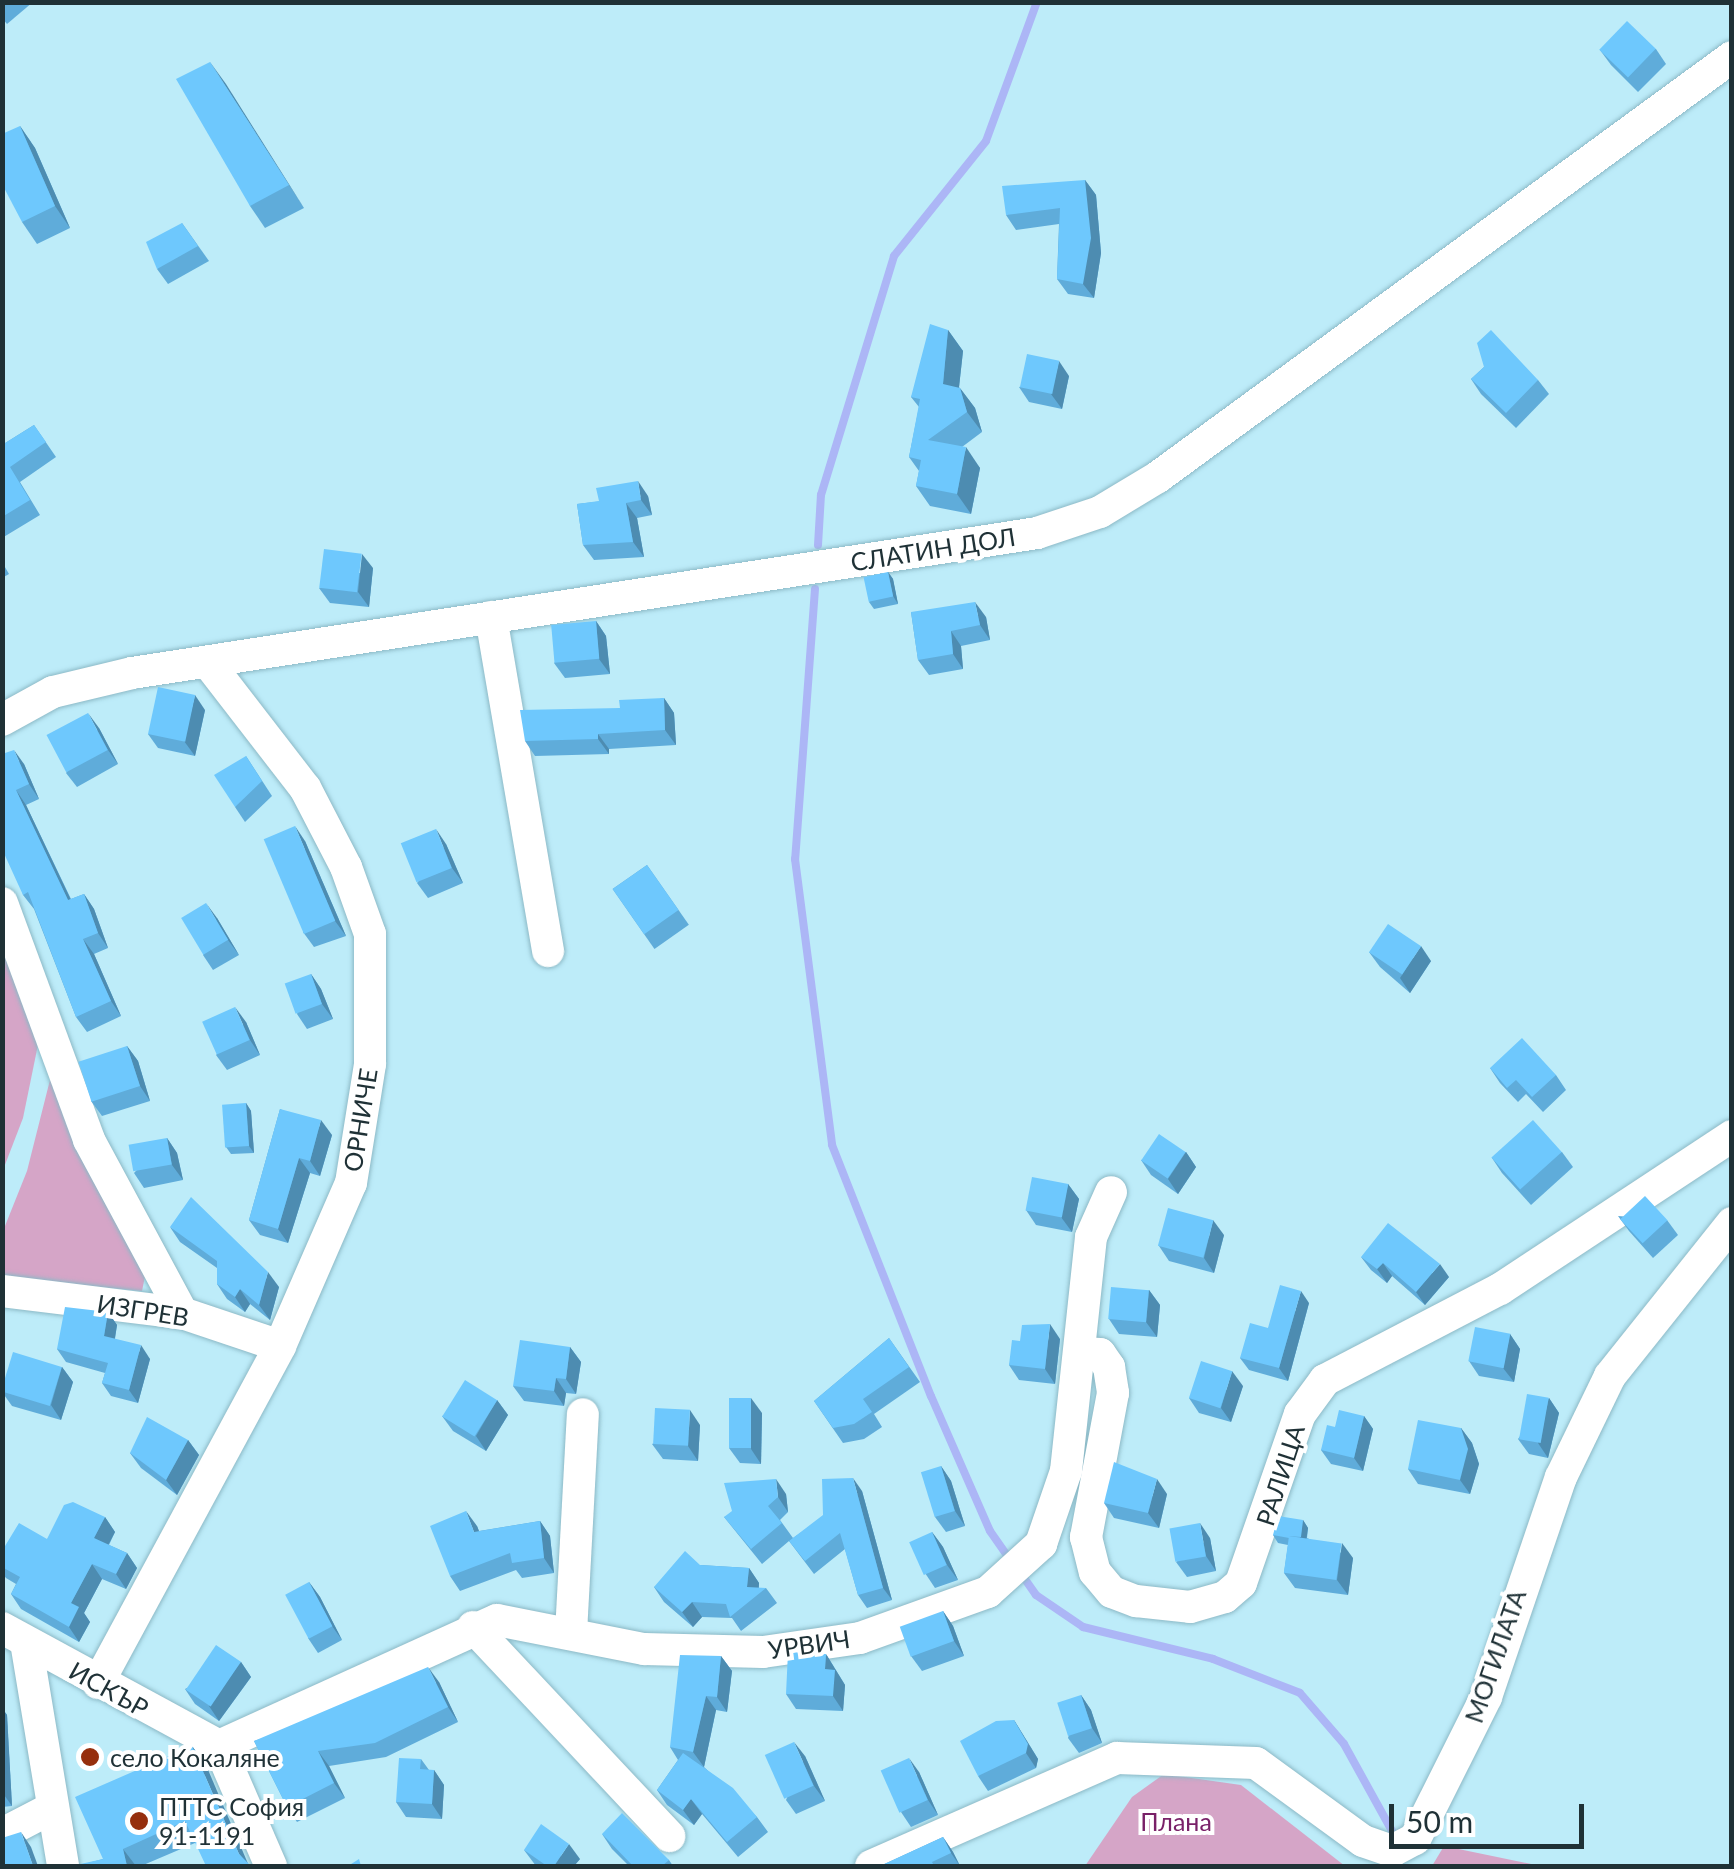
<!DOCTYPE html>
<html>
<head>
<meta charset="utf-8">
<style>
	body { margin:0 }
	#map { position:relative; width:1734px; height:1869px; overflow:hidden; background:#bdecf9; font-family:Lato,sans-serif }
	div>[style] { position:absolute }
	[style*='--x'] { left:calc(var(--x)*1px); top:calc(var(--y)*1px); width:calc(var(--w)*1px); rotate:calc(var(--a)*1deg) }
	.green>* { inset:0; background:#d5a5c7 }
	.stream>* { height:8px; margin:-4px; padding:0 4px; transform-origin:4px; border-radius:4px; background:#acb6f6 }
	.roads { filter:drop-shadow(0 0 2px #8cb9c6) drop-shadow(0 0 2px #8cb9c6) }
	.street>* { height:32px; margin:-16px; padding:0 16px; transform-origin:16px; border-radius:16px; background:#fff }
	.wall>* { inset:0; background:#5facda; transform-origin:0 0 }
	.shaded-wall>* { inset:0; background:#4d8cb1 }
	.building>* { inset:0; background:#6ec8fd; transform-origin:0 0 }
	.dots>* { width:28px; height:28px; translate:-50% -50%; box-sizing:border-box; border:5px solid #fff; border-radius:50% }
	span { translate:-50% -50%; white-space:nowrap; text-align:center; line-height:1.15; -webkit-text-stroke:8px #fff; paint-order:stroke }
	.street-label { font-size:25px; color:#1f3136 }
	.poi-label { font-size:25px; color:#1f3136 }
	.left { translate:0 -50%; text-align:left }
	.park-label { font-size:25px; color:#792168 }
	.frame { position:absolute; inset:0; border:5px solid #1f3136; pointer-events:none }
	.scale { position:absolute; left:1389px; top:1804px; width:195px; height:45px; box-sizing:border-box; border:5px solid #1f3136; border-top:0; padding-left:12px; font-size:30px; line-height:35px; white-space:nowrap; color:#1f3136; -webkit-text-stroke:8px #fff; paint-order:stroke }
</style>
</head>
<body>
<div id="map">
	<div class="green">
		<div style="clip-path:polygon(3px 920px,41px 1030px,23px 1118px,3px 1170px)"></div>
		<div style="clip-path:polygon(54px 1064px,148px 1262px,142px 1291px,3px 1278px,3px 1231px,27px 1171px)"></div>
		<div style="clip-path:polygon(1164px 1774px,1241px 1785px,1345px 1866px,1085px 1866px,1132px 1797px)"></div>
		<div style="clip-path:polygon(1444px 1846px,1541px 1866px,1432px 1866px)"></div>
	</div>
	<div class="stream">
		<div style="--x:818;--y:545;--w:50;--a:-86.6"></div>
		<div style="--x:821;--y:495;--w:250;--a:-73"></div>
		<div style="--x:894;--y:256;--w:147;--a:-51.3"></div>
		<div style="--x:986;--y:141;--w:148;--a:-69.9"></div>
		<div style="--x:815;--y:589;--w:271;--a:94.2"></div>
		<div style="--x:795;--y:859;--w:288;--a:82.6"></div>
		<div style="--x:832;--y:1145;--w:270;--a:68.5"></div>
		<div style="--x:931;--y:1396;--w:147;--a:66.4"></div>
		<div style="--x:990;--y:1531;--w:35;--a:55"></div>
		<div style="--x:1022;--y:1575;--w:24;--a:55"></div>
		<div style="--x:1036;--y:1595;--w:57;--a:34.2"></div>
		<div style="--x:1083;--y:1627;--w:134;--a:13.8"></div>
		<div style="--x:1213;--y:1659;--w:93;--a:21.3"></div>
		<div style="--x:1300;--y:1693;--w:67;--a:49.2"></div>
		<div style="--x:1344;--y:1744;--w:110;--a:61.1"></div>
	</div>
	<div class="roads">
		<div class="street">
			<div style="--x:491;--y:617;--w:339;--a:80.3"></div>
			<div style="--x:2;--y:720;--w:58;--a:-28.8"></div>
			<div style="--x:53;--y:692;--w:81;--a:-13.5"></div>
			<div style="--x:132;--y:673;--w:916;--a:-8.79"></div>
			<div style="--x:1037;--y:533;--w:66;--a:-18.4"></div>
			<div style="--x:1100;--y:512;--w:68;--a:-31.1"></div>
			<div style="--x:1158;--y:477;--w:711;--a:-36.19"></div>
			<div style="--x:2;--y:903;--w:252;--a:69.8"></div>
			<div style="--x:89;--y:1140;--w:196;--a:61.7"></div>
			<div style="--x:2;--y:1291;--w:181;--a:7"></div>
			<div style="--x:182;--y:1313;--w:103;--a:18.6"></div>
			<div style="--x:1081;--y:1353;--w:19;--a:3"></div>
			<div style="--x:1100;--y:1354;--w:16;--a:55"></div>
			<div style="--x:1109;--y:1367;--w:26;--a:81"></div>
			<div style="--x:1113;--y:1393;--w:147;--a:100.6"></div>
			<div style="--x:1086;--y:1537;--w:36;--a:76"></div>
			<div style="--x:1095;--y:1572;--w:26;--a:50"></div>
			<div style="--x:1112;--y:1592;--w:26;--a:21"></div>
			<div style="--x:1136;--y:1601;--w:54;--a:6.3"></div>
			<div style="--x:1190;--y:1607;--w:36;--a:-16"></div>
			<div style="--x:1225;--y:1597;--w:21;--a:-41"></div>
			<div style="--x:1241;--y:1583;--w:179;--a:-70.8"></div>
			<div style="--x:1300;--y:1414;--w:42;--a:-53.7"></div>
			<div style="--x:1325;--y:1380;--w:197;--a:-27.5"></div>
			<div style="--x:1500;--y:1289;--w:278;--a:-33.4"></div>
			<div style="--x:473;--y:1627;--w:287;--a:46.8"></div>
			<div style="--x:2;--y:1628;--w:247;--a:28.5"></div>
			<div style="--x:571;--y:1633;--w:219;--a:-86.9"></div>
			<div style="--x:26;--y:1642;--w:227;--a:80.6"></div>
			<div style="--x:98;--y:1683;--w:383;--a:-61.6"></div>
			<div style="--x:280;--y:1346;--w:178;--a:-66.5"></div>
			<div style="--x:351;--y:1183;--w:121;--a:-80.9"></div>
			<div style="--x:370;--y:1064;--w:130;--a:-90"></div>
			<div style="--x:370;--y:934;--w:71;--a:-109.7"></div>
			<div style="--x:346;--y:867;--w:89;--a:-117.4"></div>
			<div style="--x:305;--y:788;--w:157;--a:-127.7"></div>
			<div style="--x:219;--y:1746;--w:305;--a:-24.4"></div>
			<div style="--x:497;--y:1620;--w:150;--a:11.2"></div>
			<div style="--x:644;--y:1649;--w:119;--a:1.4"></div>
			<div style="--x:763;--y:1652;--w:98;--a:-8.2"></div>
			<div style="--x:860;--y:1638;--w:136;--a:-19.8"></div>
			<div style="--x:988;--y:1592;--w:72;--a:-42.2"></div>
			<div style="--x:1041;--y:1544;--w:77;--a:-71.1"></div>
			<div style="--x:1066;--y:1471;--w:235;--a:-83.9"></div>
			<div style="--x:1091;--y:1237;--w:49;--a:-66"></div>
			<div style="--x:219;--y:1746;--w:131;--a:66.6"></div>
			<div style="--x:2;--y:1834;--w:56;--a:-27.5"></div>
			<div style="--x:871;--y:1866;--w:269;--a:-23.7"></div>
			<div style="--x:1117;--y:1758;--w:139;--a:2.1"></div>
			<div style="--x:1256;--y:1763;--w:132;--a:36.1"></div>
			<div style="--x:1363;--y:1841;--w:31;--a:19"></div>
			<div style="--x:1392;--y:1851;--w:26;--a:-28"></div>
			<div style="--x:1415;--y:1839;--w:159;--a:-63.4"></div>
			<div style="--x:1486;--y:1697;--w:232;--a:-71.2"></div>
			<div style="--x:1561;--y:1477;--w:112;--a:-64.1"></div>
			<div style="--x:1610;--y:1376;--w:196;--a:-51.4"></div>
		</div>
	</div>
	<div class="wall">
		<div style="clip-path:polygon(2px 2px,33px 2px,7px 24px,2px 18px)"></div>
		<div style="clip-path:polygon(1656px 49px,1666px 64px,1638px 92px,1611px 65px,1600px 50px)"></div>
		<div style="clip-path:polygon(210px 62px,304px 208px,265px 228px,250px 206px)"></div>
		<div style="clip-path:polygon(20px 126px,35px 148px,70px 228px,37px 244px,22px 222px)"></div>
		<div style="clip-path:polygon(1085px 180px,1096px 195px,1101px 253px,1094px 298px,1068px 294px,1057px 279px,1059px 224px,1016px 230px,1006px 215px)"></div>
		<div style="clip-path:polygon(182px 223px,209px 261px,168px 284px,157px 269px)"></div>
		<div style="clip-path:polygon(948px 330px,963px 351px,959px 387px,975px 408px,982px 432px,962px 447px,980px 468px,971px 514px,930px 506px,916px 486px,919px 471px,909px 457px,919px 407px,911px 397px)"></div>
		<div style="clip-path:polygon(1484px 367px,1538px 380px,1549px 394px,1516px 428px,1481px 394px,1471px 379px)"></div>
		<div style="clip-path:polygon(1069px 376px,1062px 409px,1029px 402px,1019px 387px)"></div>
		<div style="clip-path:polygon(34px 425px,56px 457px,20px 482px,40px 515px,2px 538px,2px 445px)"></div>
		<div style="clip-path:polygon(648px 496px,652px 515px,637px 518px,644px 557px,594px 560px,583px 545px,577px 504px)"></div>
		<div style="clip-path:polygon(2px 562px,9px 574px,2px 578px)"></div>
		<div style="clip-path:polygon(373px 568px,369px 607px,330px 603px,319px 588px)"></div>
		<div style="clip-path:polygon(888px 572px,893px 579px,898px 604px,874px 609px,869px 602px)"></div>
		<div style="clip-path:polygon(911px 612px,986px 617px,990px 640px,961px 646px,963px 669px,929px 675px,918px 660px)"></div>
		<div style="clip-path:polygon(596px 621px,606px 636px,610px 674px,565px 678px,554px 663px)"></div>
		<div style="clip-path:polygon(664px 698px,674px 713px,676px 745px,609px 749px,609px 754px,535px 756px,525px 741px,620px 708px)"></div>
		<div style="clip-path:polygon(205px 710px,195px 756px,158px 748px,148px 734px)"></div>
		<div style="clip-path:polygon(99px 728px,118px 764px,77px 787px,66px 773px)"></div>
		<div style="clip-path:polygon(2px 754px,24px 764px,39px 799px,26px 805px,71px 899px,84px 894px,94px 909px,108px 948px,94px 954px,121px 1016px,87px 1032px,76px 1017px,34px 909px,23px 895px)"></div>
		<div style="clip-path:polygon(246px 756px,272px 796px,245px 822px,235px 807px)"></div>
		<div style="clip-path:polygon(305px 841px,346px 936px,314px 947px,303px 932px)"></div>
		<div style="clip-path:polygon(446px 844px,463px 883px,428px 898px,417px 883px)"></div>
		<div style="left:647px;top:865px;width:73px;height:42px;rotate:55deg"></div>
		<div style="clip-path:polygon(217px 918px,239px 955px,213px 970px,203px 955px)"></div>
		<div style="clip-path:polygon(1369px 952px,1431px 961px,1410px 993px,1380px 967px)"></div>
		<div style="clip-path:polygon(311px 974px,321px 989px,333px 1019px,307px 1029px,297px 1014px)"></div>
		<div style="clip-path:polygon(246px 1022px,260px 1055px,227px 1070px,216px 1055px)"></div>
		<div style="clip-path:polygon(127px 1046px,138px 1061px,150px 1101px,102px 1116px,91px 1101px)"></div>
		<div style="clip-path:polygon(1490px 1068px,1556px 1075px,1566px 1090px,1543px 1112px,1526px 1094px,1518px 1102px,1500px 1083px)"></div>
		<div style="clip-path:polygon(246px 1103px,251px 1111px,254px 1153px,231px 1154px,226px 1147px)"></div>
		<div style="clip-path:polygon(280px 1109px,332px 1135px,320px 1176px,310px 1173px,288px 1243px,260px 1235px,249px 1220px)"></div>
		<div style="clip-path:polygon(167px 1138px,177px 1153px,183px 1180px,144px 1188px,134px 1173px)"></div>
		<div style="clip-path:polygon(1186px 1152px,1196px 1167px,1178px 1194px,1151px 1175px,1141px 1160px)"></div>
		<div style="clip-path:polygon(1562px 1152px,1573px 1167px,1531px 1205px,1502px 1173px,1492px 1158px)"></div>
		<div style="clip-path:polygon(1068px 1184px,1079px 1199px,1072px 1232px,1036px 1225px,1026px 1210px)"></div>
		<div style="clip-path:polygon(1618px 1216px,1667px 1220px,1678px 1235px,1653px 1258px,1629px 1231px)"></div>
		<div style="clip-path:polygon(170px 1227px,279px 1287px,270px 1320px,250px 1304px,245px 1312px,227px 1299px,217px 1284px,217px 1268px,180px 1242px)"></div>
		<div style="clip-path:polygon(1224px 1235px,1214px 1273px,1169px 1261px,1159px 1246px)"></div>
		<div style="clip-path:polygon(1361px 1257px,1449px 1277px,1425px 1305px,1392px 1276px,1387px 1283px,1371px 1270px)"></div>
		<div style="clip-path:polygon(1149px 1290px,1160px 1305px,1157px 1337px,1119px 1334px,1109px 1319px)"></div>
		<div style="clip-path:polygon(1309px 1303px,1288px 1381px,1249px 1370px,1240px 1358px,1268px 1328px)"></div>
		<div style="clip-path:polygon(108px 1312px,117px 1325px,115px 1339px,150px 1359px,138px 1403px,111px 1396px,102px 1383px,105px 1373px,66px 1362px,57px 1349px)"></div>
		<div style="clip-path:polygon(1510px 1334px,1520px 1349px,1514px 1382px,1479px 1376px,1469px 1361px)"></div>
		<div style="clip-path:polygon(889px 1338px,920px 1382px,874px 1414px,882px 1427px,864px 1439px,843px 1443px,814px 1401px)"></div>
		<div style="clip-path:polygon(1060px 1339px,1055px 1384px,1019px 1380px,1009px 1365px,1020px 1341px)"></div>
		<div style="clip-path:polygon(570px 1347px,581px 1362px,576px 1394px,566px 1393px,564px 1406px,524px 1401px,513px 1386px)"></div>
		<div style="clip-path:polygon(62px 1367px,73px 1382px,61px 1420px,12px 1406px,2px 1392px,2px 1387px)"></div>
		<div style="clip-path:polygon(1243px 1386px,1231px 1422px,1199px 1413px,1189px 1398px)"></div>
		<div style="clip-path:polygon(1549px 1398px,1559px 1413px,1548px 1458px,1529px 1454px,1518px 1439px)"></div>
		<div style="clip-path:polygon(497px 1400px,508px 1415px,486px 1451px,453px 1431px,442px 1416px)"></div>
		<div style="clip-path:polygon(762px 1413px,761px 1464px,740px 1463px,729px 1448px)"></div>
		<div style="clip-path:polygon(1364px 1416px,1373px 1429px,1363px 1471px,1331px 1464px,1321px 1450px,1335px 1427px)"></div>
		<div style="clip-path:polygon(700px 1425px,698px 1461px,663px 1459px,652px 1444px)"></div>
		<div style="clip-path:polygon(1461px 1428px,1472px 1443px,1479px 1464px,1470px 1494px,1418px 1484px,1408px 1469px)"></div>
		<div style="clip-path:polygon(188px 1440px,199px 1455px,177px 1495px,141px 1468px,130px 1453px)"></div>
		<div style="clip-path:polygon(941px 1466px,951px 1481px,965px 1526px,946px 1532px,935px 1517px)"></div>
		<div style="clip-path:polygon(862px 1491px,892px 1600px,867px 1608px,858px 1595px,845px 1549px,814px 1574px,789px 1541px,762px 1564px,724px 1517px,786px 1494px,788px 1512px,780px 1520px,793px 1538px)"></div>
		<div style="clip-path:polygon(1167px 1494px,1159px 1528px,1114px 1518px,1104px 1503px)"></div>
		<div style="clip-path:polygon(105px 1517px,115px 1532px,109px 1545px,127px 1553px,137px 1568px,126px 1589px,102px 1579px,84px 1613px,90px 1622px,79px 1642px,21px 1609px,11px 1594px,16px 1584px,6px 1578px,2px 1573px,2px 1551px,47px 1539px)"></div>
		<div style="clip-path:polygon(1303px 1520px,1308px 1528px,1307px 1538px,1353px 1558px,1348px 1595px,1295px 1588px,1284px 1573px,1288px 1545px,1278px 1543px,1273px 1535px)"></div>
		<div style="clip-path:polygon(540px 1521px,550px 1536px,554px 1573px,522px 1578px,516px 1570px,460px 1591px,450px 1576px,477px 1526px,479px 1531px)"></div>
		<div style="clip-path:polygon(932px 1532px,943px 1547px,958px 1580px,935px 1588px,925px 1573px)"></div>
		<div style="clip-path:polygon(1210px 1538px,1216px 1571px,1187px 1577px,1176px 1562px)"></div>
		<div style="clip-path:polygon(700px 1565px,749px 1568px,759px 1583px,759px 1588px,766px 1588px,777px 1603px,741px 1631px,732px 1618px,702px 1617px,693px 1627px,664px 1602px,654px 1587px)"></div>
		<div style="clip-path:polygon(309px 1582px,320px 1597px,342px 1640px,318px 1653px,308px 1638px)"></div>
		<div style="clip-path:polygon(943px 1611px,953px 1626px,964px 1656px,922px 1671px,911px 1656px)"></div>
		<div style="clip-path:polygon(826px 1654px,845px 1685px,843px 1711px,796px 1709px,786px 1694px)"></div>
		<div style="clip-path:polygon(721px 1656px,732px 1671px,727px 1712px,716px 1710px,704px 1767px,757px 1817px,768px 1832px,738px 1857px,702px 1814px,694px 1825px,667px 1805px,657px 1790px,678px 1760px,670px 1747px)"></div>
		<div style="clip-path:polygon(241px 1662px,251px 1677px,219px 1721px,195px 1704px,185px 1689px)"></div>
		<div style="clip-path:polygon(439px 1682px,458px 1722px,386px 1757px,329px 1766px,345px 1798px,297px 1822px,287px 1807px,254px 1741px)"></div>
		<div style="clip-path:polygon(1081px 1695px,1091px 1710px,1102px 1743px,1079px 1753px,1068px 1738px)"></div>
		<div style="clip-path:polygon(2px 1708px,7px 1715px,12px 1806px,2px 1807px)"></div>
		<div style="clip-path:polygon(1014px 1720px,1038px 1759px,1036px 1768px,988px 1791px,978px 1776px)"></div>
		<div style="clip-path:polygon(192px 1746px,206px 1765px,195px 1843px,141px 1866px,77px 1866px,103px 1859px)"></div>
		<div style="clip-path:polygon(805px 1756px,825px 1801px,796px 1814px,786px 1800px)"></div>
		<div style="clip-path:polygon(421px 1759px,429px 1770px,434px 1770px,444px 1785px,442px 1819px,406px 1817px,396px 1802px)"></div>
		<div style="clip-path:polygon(919px 1772px,938px 1815px,911px 1827px,901px 1812px)"></div>
		<div style="clip-path:polygon(602px 1834px,669px 1860px,673px 1866px,629px 1866px,612px 1849px)"></div>
		<div style="clip-path:polygon(943px 1837px,953px 1852px,960px 1866px,880px 1866px)"></div>
		<div style="clip-path:polygon(524px 1850px,580px 1859px,574px 1866px,536px 1866px)"></div>
	</div>
	<div class="shaded-wall">
		<div style="clip-path:polygon(210px 62px,226px 84px,304px 208px,289px 185px)"></div>
		<div style="clip-path:polygon(20px 126px,35px 148px,70px 228px,55px 206px)"></div>
		<div style="clip-path:polygon(1085px 180px,1096px 195px,1101px 253px,1094px 298px,1083px 284px)"></div>
		<div style="clip-path:polygon(948px 330px,963px 351px,957px 405px,943px 384px)"></div>
		<div style="clip-path:polygon(1059px 361px,1069px 376px,1062px 409px,1051px 394px)"></div>
		<div style="clip-path:polygon(960px 388px,975px 408px,982px 432px,967px 412px)"></div>
		<div style="clip-path:polygon(966px 447px,980px 468px,971px 514px,957px 494px)"></div>
		<div style="clip-path:polygon(638px 481px,648px 496px,652px 515px,641px 500px)"></div>
		<div style="clip-path:polygon(626px 503px,637px 518px,644px 557px,633px 542px)"></div>
		<div style="clip-path:polygon(362px 554px,373px 568px,369px 607px,358px 592px)"></div>
		<div style="clip-path:polygon(888px 572px,893px 579px,898px 604px,893px 596px)"></div>
		<div style="clip-path:polygon(975px 602px,986px 617px,990px 640px,980px 625px)"></div>
		<div style="clip-path:polygon(596px 621px,606px 636px,610px 674px,599px 659px)"></div>
		<div style="clip-path:polygon(951px 631px,961px 646px,963px 669px,953px 654px)"></div>
		<div style="clip-path:polygon(195px 695px,205px 710px,195px 756px,184px 741px)"></div>
		<div style="clip-path:polygon(664px 698px,674px 713px,676px 745px,665px 730px)"></div>
		<div style="clip-path:polygon(88px 713px,99px 728px,118px 764px,108px 750px)"></div>
		<div style="clip-path:polygon(598px 734px,609px 749px,609px 754px,598px 739px)"></div>
		<div style="clip-path:polygon(14px 750px,24px 764px,39px 799px,29px 784px)"></div>
		<div style="clip-path:polygon(16px 790px,26px 805px,78px 915px,68px 900px)"></div>
		<div style="clip-path:polygon(295px 826px,305px 841px,346px 936px,335px 921px)"></div>
		<div style="clip-path:polygon(436px 829px,446px 844px,463px 883px,452px 868px)"></div>
		<div style="clip-path:polygon(84px 894px,94px 909px,108px 948px,98px 933px)"></div>
		<div style="clip-path:polygon(206px 903px,217px 918px,239px 955px,228px 940px)"></div>
		<div style="clip-path:polygon(83px 939px,94px 954px,121px 1016px,111px 1001px)"></div>
		<div style="clip-path:polygon(1421px 946px,1431px 961px,1410px 993px,1400px 978px)"></div>
		<div style="clip-path:polygon(311px 974px,321px 989px,333px 1019px,322px 1004px)"></div>
		<div style="clip-path:polygon(235px 1007px,246px 1022px,260px 1055px,250px 1040px)"></div>
		<div style="clip-path:polygon(127px 1046px,138px 1061px,150px 1101px,140px 1086px)"></div>
		<div style="clip-path:polygon(246px 1103px,251px 1111px,254px 1153px,249px 1146px)"></div>
		<div style="clip-path:polygon(321px 1120px,332px 1135px,320px 1176px,310px 1161px)"></div>
		<div style="clip-path:polygon(167px 1138px,177px 1153px,183px 1180px,172px 1165px)"></div>
		<div style="clip-path:polygon(1186px 1152px,1196px 1167px,1178px 1194px,1168px 1179px)"></div>
		<div style="clip-path:polygon(299px 1158px,310px 1173px,288px 1243px,278px 1229px)"></div>
		<div style="clip-path:polygon(1068px 1184px,1079px 1199px,1072px 1232px,1061px 1217px)"></div>
		<div style="clip-path:polygon(1213px 1220px,1224px 1235px,1214px 1273px,1204px 1258px)"></div>
		<div style="clip-path:polygon(1383px 1263px,1392px 1276px,1387px 1283px,1377px 1269px)"></div>
		<div style="clip-path:polygon(1440px 1264px,1449px 1277px,1425px 1305px,1416px 1292px)"></div>
		<div style="clip-path:polygon(268px 1272px,279px 1287px,270px 1320px,259px 1305px)"></div>
		<div style="clip-path:polygon(240px 1289px,250px 1304px,245px 1312px,235px 1297px)"></div>
		<div style="clip-path:polygon(1149px 1290px,1160px 1305px,1157px 1337px,1146px 1322px)"></div>
		<div style="clip-path:polygon(1301px 1291px,1309px 1303px,1288px 1381px,1279px 1368px)"></div>
		<div style="clip-path:polygon(108px 1312px,117px 1325px,113px 1349px,104px 1336px)"></div>
		<div style="clip-path:polygon(1050px 1324px,1060px 1339px,1055px 1384px,1045px 1369px)"></div>
		<div style="clip-path:polygon(1510px 1334px,1520px 1349px,1514px 1382px,1503px 1368px)"></div>
		<div style="clip-path:polygon(141px 1345px,150px 1359px,138px 1403px,129px 1390px)"></div>
		<div style="clip-path:polygon(570px 1347px,581px 1362px,576px 1394px,566px 1379px)"></div>
		<div style="clip-path:polygon(62px 1367px,73px 1382px,61px 1420px,51px 1405px)"></div>
		<div style="clip-path:polygon(1232px 1371px,1243px 1386px,1231px 1422px,1221px 1408px)"></div>
		<div style="clip-path:polygon(556px 1378px,566px 1393px,564px 1406px,554px 1391px)"></div>
		<div style="clip-path:polygon(751px 1398px,762px 1413px,761px 1464px,751px 1449px)"></div>
		<div style="clip-path:polygon(1549px 1398px,1559px 1413px,1548px 1458px,1538px 1443px)"></div>
		<div style="clip-path:polygon(497px 1400px,508px 1415px,486px 1451px,476px 1436px)"></div>
		<div style="clip-path:polygon(690px 1410px,700px 1425px,698px 1461px,688px 1446px)"></div>
		<div style="clip-path:polygon(1364px 1416px,1373px 1429px,1363px 1471px,1354px 1458px)"></div>
		<div style="clip-path:polygon(1461px 1428px,1472px 1443px,1479px 1464px,1470px 1494px,1460px 1480px)"></div>
		<div style="clip-path:polygon(188px 1440px,199px 1455px,177px 1495px,166px 1480px)"></div>
		<div style="clip-path:polygon(941px 1466px,951px 1481px,965px 1526px,955px 1511px)"></div>
		<div style="clip-path:polygon(853px 1478px,862px 1491px,892px 1600px,883px 1588px)"></div>
		<div style="clip-path:polygon(776px 1479px,786px 1494px,788px 1512px,778px 1497px)"></div>
		<div style="clip-path:polygon(1157px 1479px,1167px 1494px,1159px 1528px,1148px 1513px)"></div>
		<div style="clip-path:polygon(466px 1511px,477px 1526px,485px 1547px,474px 1532px)"></div>
		<div style="clip-path:polygon(105px 1517px,115px 1532px,104px 1553px,94px 1538px)"></div>
		<div style="clip-path:polygon(1303px 1520px,1308px 1528px,1305px 1548px,1300px 1540px)"></div>
		<div style="clip-path:polygon(540px 1521px,550px 1536px,554px 1573px,544px 1558px)"></div>
		<div style="clip-path:polygon(1200px 1523px,1210px 1538px,1216px 1571px,1206px 1556px)"></div>
		<div style="clip-path:polygon(932px 1532px,943px 1547px,958px 1580px,947px 1565px)"></div>
		<div style="clip-path:polygon(1342px 1543px,1353px 1558px,1348px 1595px,1337px 1580px)"></div>
		<div style="clip-path:polygon(127px 1553px,137px 1568px,126px 1589px,116px 1574px)"></div>
		<div style="clip-path:polygon(92px 1564px,102px 1579px,84px 1613px,90px 1622px,79px 1642px,69px 1627px,71px 1603px)"></div>
		<div style="clip-path:polygon(749px 1568px,759px 1583px,758px 1594px,747px 1587px)"></div>
		<div style="clip-path:polygon(309px 1582px,320px 1597px,342px 1640px,332px 1626px)"></div>
		<div style="clip-path:polygon(692px 1602px,702px 1617px,693px 1627px,682px 1612px)"></div>
		<div style="clip-path:polygon(943px 1611px,953px 1626px,964px 1656px,954px 1641px)"></div>
		<div style="clip-path:polygon(826px 1654px,845px 1685px,843px 1711px,833px 1696px,825px 1669px)"></div>
		<div style="clip-path:polygon(721px 1656px,732px 1671px,727px 1712px,717px 1697px)"></div>
		<div style="clip-path:polygon(241px 1662px,251px 1677px,219px 1721px,209px 1706px)"></div>
		<div style="clip-path:polygon(428px 1667px,439px 1682px,458px 1722px,448px 1707px)"></div>
		<div style="clip-path:polygon(1081px 1695px,1091px 1710px,1102px 1743px,1092px 1728px)"></div>
		<div style="clip-path:polygon(706px 1696px,716px 1710px,704px 1767px,693px 1752px)"></div>
		<div style="clip-path:polygon(2px 1708px,7px 1715px,12px 1806px,2px 1792px)"></div>
		<div style="clip-path:polygon(1014px 1720px,1038px 1759px,1036px 1768px,1026px 1753px)"></div>
		<div style="clip-path:polygon(794px 1742px,805px 1756px,825px 1801px,814px 1786px)"></div>
		<div style="clip-path:polygon(192px 1746px,206px 1765px,249px 1866px,239px 1854px)"></div>
		<div style="clip-path:polygon(318px 1751px,329px 1766px,345px 1798px,334px 1783px)"></div>
		<div style="clip-path:polygon(909px 1758px,919px 1772px,938px 1815px,928px 1800px)"></div>
		<div style="clip-path:polygon(434px 1770px,444px 1785px,442px 1819px,432px 1804px)"></div>
		<div style="clip-path:polygon(691px 1799px,702px 1814px,694px 1825px,683px 1810px)"></div>
		<div style="clip-path:polygon(21px 1832px,31px 1847px,38px 1866px,33px 1866px)"></div>
		<div style="clip-path:polygon(943px 1837px,953px 1852px,960px 1866px,951px 1853px)"></div>
		<div style="clip-path:polygon(569px 1844px,580px 1859px,574px 1866px,554px 1866px)"></div>
		<div style="clip-path:polygon(123px 1849px,136px 1866px,127px 1866px)"></div>
	</div>
	<div class="building">
		<div style="left:1627px;top:21px;width:40px;height:40px;rotate:44deg"></div>
		<div style="clip-path:polygon(210px 62px,289px 185px,250px 206px,176px 79px)"></div>
		<div style="clip-path:polygon(20px 126px,55px 206px,22px 222px,2px 184px,2px 134px)"></div>
		<div style="clip-path:polygon(1085px 180px,1091px 238px,1083px 284px,1057px 279px,1060px 208px,1006px 215px,1002px 186px)"></div>
		<div style="clip-path:polygon(182px 223px,198px 246px,157px 269px,146px 242px)"></div>
		<div style="clip-path:polygon(930px 324px,948px 330px,943px 384px,960px 388px,967px 412px,928px 440px,966px 447px,957px 494px,916px 486px,921px 460px,909px 457px,920px 399px,911px 397px)"></div>
		<div style="clip-path:polygon(1491px 330px,1538px 380px,1506px 413px,1471px 379px,1484px 367px,1477px 343px)"></div>
		<div style="left:1027px;top:354px;width:33px;height:34px;rotate:12deg"></div>
		<div style="clip-path:polygon(34px 425px,46px 442px,10px 467px,30px 500px,2px 517px,2px 445px)"></div>
		<div style="clip-path:polygon(638px 481px,641px 500px,626px 503px,633px 542px,583px 545px,577px 504px,599px 501px,596px 488px)"></div>
		<div style="left:324px;top:549px;width:38px;height:39px;rotate:7deg"></div>
		<div style="left:888px;top:572px;width:25px;height:25px;rotate:78deg"></div>
		<div style="clip-path:polygon(975px 602px,980px 625px,951px 631px,953px 654px,918px 660px,911px 612px)"></div>
		<div style="left:596px;top:621px;width:38px;height:45px;rotate:85deg"></div>
		<div style="left:158px;top:687px;width:38px;height:48px;rotate:12deg"></div>
		<div style="clip-path:polygon(664px 698px,665px 730px,598px 734px,598px 739px,525px 741px,520px 710px,620px 708px,619px 700px)"></div>
		<div style="left:88px;top:713px;width:42px;height:47px;rotate:62deg"></div>
		<div style="clip-path:polygon(14px 750px,29px 784px,16px 790px,68px 900px,84px 894px,98px 933px,83px 939px,111px 1001px,76px 1017px,28px 892px,23px 895px,2px 849px,2px 754px)"></div>
		<div style="clip-path:polygon(246px 756px,262px 781px,235px 807px,214px 775px)"></div>
		<div style="left:295px;top:826px;width:103px;height:34px;rotate:67deg"></div>
		<div style="left:436px;top:829px;width:42px;height:38px;rotate:68deg"></div>
		<div style="left:647px;top:865px;width:55px;height:42px;rotate:55deg"></div>
		<div style="left:206px;top:903px;width:43px;height:29px;rotate:59deg"></div>
		<div style="left:1388px;top:924px;width:40px;height:34px;rotate:34deg"></div>
		<div style="left:311px;top:974px;width:32px;height:28px;rotate:70deg"></div>
		<div style="left:235px;top:1007px;width:36px;height:36px;rotate:66deg"></div>
		<div style="clip-path:polygon(1522px 1038px,1556px 1075px,1532px 1097px,1516px 1080px,1507px 1088px,1490px 1068px)"></div>
		<div style="left:127px;top:1046px;width:42px;height:51px;rotate:72deg"></div>
		<div style="left:246px;top:1103px;width:43px;height:24px;rotate:86deg"></div>
		<div style="clip-path:polygon(280px 1109px,321px 1120px,310px 1161px,299px 1158px,278px 1229px,249px 1220px)"></div>
		<div style="left:1533px;top:1120px;width:43px;height:56px;rotate:48deg"></div>
		<div style="left:1159px;top:1134px;width:32px;height:32px;rotate:34deg"></div>
		<div style="left:167px;top:1138px;width:27px;height:39px;rotate:80deg"></div>
		<div style="left:1032px;top:1177px;width:37px;height:34px;rotate:11deg"></div>
		<div style="left:1645px;top:1196px;width:33px;height:34px;rotate:47deg"></div>
		<div style="clip-path:polygon(191px 1197px,268px 1272px,259px 1305px,240px 1289px,235px 1297px,217px 1284px,217px 1261px,170px 1227px)"></div>
		<div style="left:1168px;top:1208px;width:47px;height:39px;rotate:15deg"></div>
		<div style="clip-path:polygon(1388px 1223px,1440px 1264px,1416px 1292px,1383px 1263px,1377px 1269px,1361px 1257px)"></div>
		<div style="clip-path:polygon(1280px 1285px,1301px 1291px,1279px 1368px,1240px 1358px,1250px 1323px,1268px 1328px)"></div>
		<div style="left:1111px;top:1287px;width:38px;height:32px;rotate:5deg"></div>
		<div style="clip-path:polygon(65px 1307px,108px 1312px,104px 1336px,141px 1345px,129px 1390px,102px 1383px,108px 1363px,57px 1349px)"></div>
		<div style="clip-path:polygon(1050px 1324px,1045px 1369px,1009px 1365px,1012px 1340px,1020px 1341px,1022px 1325px)"></div>
		<div style="left:1475px;top:1327px;width:36px;height:35px;rotate:11deg"></div>
		<div style="clip-path:polygon(889px 1338px,909px 1367px,863px 1399px,872px 1412px,854px 1424px,833px 1428px,814px 1401px)"></div>
		<div style="clip-path:polygon(520px 1340px,570px 1347px,566px 1379px,556px 1378px,554px 1391px,513px 1386px)"></div>
		<div style="left:13px;top:1352px;width:51px;height:41px;rotate:17deg"></div>
		<div style="left:1201px;top:1361px;width:33px;height:39px;rotate:18deg"></div>
		<div style="left:465px;top:1380px;width:38px;height:43px;rotate:32deg"></div>
		<div style="left:1527px;top:1394px;width:22px;height:46px;rotate:10deg"></div>
		<div style="left:729px;top:1398px;width:22px;height:50px"></div>
		<div style="left:655px;top:1408px;width:35px;height:36px;rotate:3deg"></div>
		<div style="clip-path:polygon(1339px 1410px,1364px 1416px,1354px 1458px,1321px 1450px,1327px 1425px,1335px 1427px)"></div>
		<div style="clip-path:polygon(147px 1417px,188px 1440px,166px 1480px,130px 1453px)"></div>
		<div style="clip-path:polygon(1418px 1420px,1461px 1428px,1468px 1449px,1460px 1480px,1408px 1469px)"></div>
		<div style="clip-path:polygon(1114px 1462px,1157px 1479px,1148px 1513px,1104px 1503px)"></div>
		<div style="left:941px;top:1466px;width:47px;height:21px;rotate:73deg"></div>
		<div style="clip-path:polygon(853px 1478px,883px 1588px,858px 1595px,840px 1533px,805px 1561px,789px 1541px,823px 1515px,822px 1479px)"></div>
		<div style="clip-path:polygon(776px 1479px,778px 1497px,768px 1506px,782px 1523px,751px 1549px,724px 1517px,732px 1511px,724px 1483px)"></div>
		<div style="clip-path:polygon(73px 1502px,105px 1517px,94px 1538px,127px 1553px,116px 1574px,92px 1564px,71px 1603px,79px 1607px,69px 1627px,11px 1594px,20px 1577px,2px 1567px,2px 1551px,19px 1523px,47px 1539px,64px 1505px)"></div>
		<div style="clip-path:polygon(466px 1511px,474px 1532px,540px 1521px,544px 1558px,512px 1563px,510px 1553px,450px 1576px,430px 1526px)"></div>
		<div style="clip-path:polygon(1278px 1516px,1303px 1520px,1301px 1537px,1289px 1536px,1289px 1538px,1273px 1535px)"></div>
		<div style="left:1200px;top:1523px;width:34px;height:31px;rotate:80deg"></div>
		<div style="left:932px;top:1532px;width:36px;height:25px;rotate:66deg"></div>
		<div style="left:1289px;top:1536px;width:53px;height:37px;rotate:8deg"></div>
		<div style="clip-path:polygon(685px 1551px,700px 1565px,749px 1568px,747px 1587px,766px 1588px,730px 1617px,726px 1604px,692px 1602px,682px 1612px,654px 1587px)"></div>
		<div style="left:309px;top:1582px;width:50px;height:27px;rotate:62deg"></div>
		<div style="left:943px;top:1611px;width:32px;height:46px;rotate:70deg"></div>
		<div style="left:216px;top:1645px;width:30px;height:54px;rotate:34deg"></div>
		<div style="clip-path:polygon(788px 1652px,826px 1654px,825px 1669px,835px 1670px,833px 1696px,786px 1694px)"></div>
		<div style="clip-path:polygon(680px 1655px,721px 1656px,717px 1697px,706px 1696px,693px 1752px,670px 1747px)"></div>
		<div style="clip-path:polygon(428px 1667px,448px 1707px,375px 1743px,318px 1751px,334px 1783px,287px 1807px,254px 1741px)"></div>
		<div style="left:1081px;top:1695px;width:35px;height:25px;rotate:72deg"></div>
		<div style="clip-path:polygon(1014px 1720px,1028px 1744px,1026px 1753px,978px 1776px,960px 1741px,996px 1721px)"></div>
		<div style="left:794px;top:1742px;width:48px;height:32px;rotate:66deg"></div>
		<div style="clip-path:polygon(192px 1746px,239px 1854px,251px 1866px,206px 1866px,185px 1821px,123px 1849px,127px 1866px,77px 1866px,76px 1865px,103px 1859px,75px 1797px)"></div>
		<div style="clip-path:polygon(683px 1753px,733px 1788px,757px 1817px,727px 1842px,691px 1799px,683px 1810px,657px 1790px)"></div>
		<div style="clip-path:polygon(399px 1758px,421px 1759px,420px 1769px,434px 1770px,432px 1804px,396px 1802px)"></div>
		<div style="left:909px;top:1758px;width:46px;height:31px;rotate:66deg"></div>
		<div style="clip-path:polygon(622px 1813px,669px 1860px,662px 1866px,633px 1866px,602px 1834px)"></div>
		<div style="clip-path:polygon(541px 1824px,569px 1844px,554px 1866px,547px 1866px,524px 1850px)"></div>
		<div style="clip-path:polygon(21px 1832px,33px 1866px,2px 1866px,2px 1838px)"></div>
		<div style="clip-path:polygon(943px 1837px,951px 1853px,932px 1862px,934px 1866px,880px 1866px)"></div>
		<div style="clip-path:polygon(359px 1859px,361px 1866px,348px 1866px)"></div>
	</div>
	<div class="dots">
		<div style="left:90px;top:1757px;background:#962f0d"></div>
		<div style="left:139px;top:1821px;background:#962f0d"></div>
	</div>
	<div class="street-label">
		<span style="left:933px;top:549px;rotate:-9deg">СЛАТИН ДОЛ</span>
		<span style="left:360px;top:1120px;rotate:-81deg">ОРНИЧЕ</span>
		<span style="left:143px;top:1310px;rotate:9deg">ИЗГРЕВ</span>
		<span style="left:1280px;top:1475px;rotate:-72deg">РАЛИЦА</span>
		<span style="left:809px;top:1644px;rotate:-8deg">УРВИЧ</span>
		<span style="left:1495px;top:1656px;rotate:-71deg">МОГИЛАТА</span>
		<span style="left:109px;top:1689px;rotate:29deg">ИСКЪР</span>
	</div>
	<div class="poi-label">
		<span class="left" style="left:110px;top:1757px">село Кокаляне</span>
		<span class="left" style="left:159px;top:1821px">ПТТС София<br>91-1191</span>
	</div>
	<div class="park-label">
		<span style="left:1176px;top:1821px">Плана</span>
	</div>
	<div class="frame"></div>
	<div class="scale">50 m</div>
</div>
</body>
</html>
